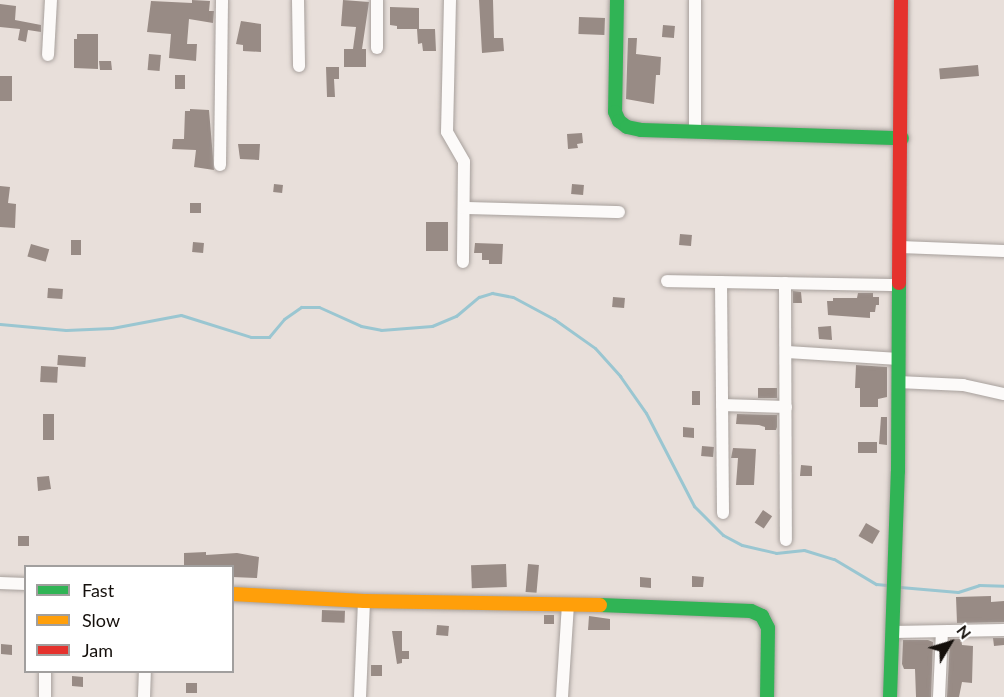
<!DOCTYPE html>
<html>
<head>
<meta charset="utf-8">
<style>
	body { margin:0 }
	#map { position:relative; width:1004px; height:697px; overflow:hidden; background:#e8dfda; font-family:Lato,sans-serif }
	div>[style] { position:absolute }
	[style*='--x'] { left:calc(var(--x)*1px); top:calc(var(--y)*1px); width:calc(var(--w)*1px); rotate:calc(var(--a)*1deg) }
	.stream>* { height:3px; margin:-1.5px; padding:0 1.5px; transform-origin:1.5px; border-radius:1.5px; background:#9ac6d1 }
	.building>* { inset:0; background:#988b85; transform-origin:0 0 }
	.roads { filter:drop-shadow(0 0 2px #a7a09c) drop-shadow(0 0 2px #a7a09c) }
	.street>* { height:12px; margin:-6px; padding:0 6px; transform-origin:6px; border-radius:6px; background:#fcfaf9 }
	.fast>* { height:14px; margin:-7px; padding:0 7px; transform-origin:7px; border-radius:7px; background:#30b455 }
	.slow>* { height:14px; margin:-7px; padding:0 7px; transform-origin:7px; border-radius:7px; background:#ff9f0a }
	.jam>* { height:14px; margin:-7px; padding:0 7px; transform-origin:7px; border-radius:7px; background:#e5322d }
	span { translate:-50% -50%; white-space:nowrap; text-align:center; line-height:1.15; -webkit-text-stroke:6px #fff; paint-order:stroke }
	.legend { position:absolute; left:24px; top:565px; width:210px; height:108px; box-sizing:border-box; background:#fff; border:2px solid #a19f9e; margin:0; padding:8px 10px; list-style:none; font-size:18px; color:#15100c }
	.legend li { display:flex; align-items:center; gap:12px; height:30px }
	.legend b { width:30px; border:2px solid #a19f9e }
	.north { position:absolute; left:920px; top:613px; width:60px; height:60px; -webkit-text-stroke:4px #fff; paint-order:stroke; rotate:52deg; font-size:16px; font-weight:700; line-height:24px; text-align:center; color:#15100c }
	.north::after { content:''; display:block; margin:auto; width:21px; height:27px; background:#15100c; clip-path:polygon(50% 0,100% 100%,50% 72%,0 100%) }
</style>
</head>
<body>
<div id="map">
	<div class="stream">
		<div style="--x:0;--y:324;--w:66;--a:5.2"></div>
		<div style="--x:66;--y:330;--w:46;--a:-2.5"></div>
		<div style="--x:112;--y:328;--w:70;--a:-10.7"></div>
		<div style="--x:181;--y:315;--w:73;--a:17.4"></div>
		<div style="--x:251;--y:337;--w:18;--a:0"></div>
		<div style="--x:269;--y:337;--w:23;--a:-50"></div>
		<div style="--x:284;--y:319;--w:21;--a:-35"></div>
		<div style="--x:301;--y:307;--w:18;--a:0"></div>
		<div style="--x:319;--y:307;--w:46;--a:24.3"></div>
		<div style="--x:361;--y:326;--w:20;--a:11"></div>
		<div style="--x:381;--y:330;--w:51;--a:-4.5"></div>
		<div style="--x:432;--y:326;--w:26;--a:-23"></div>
		<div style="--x:456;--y:316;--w:30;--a:-40"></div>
		<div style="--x:479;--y:297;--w:14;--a:-17"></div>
		<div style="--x:492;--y:293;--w:21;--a:11"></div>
		<div style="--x:513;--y:297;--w:47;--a:28.2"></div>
		<div style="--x:554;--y:319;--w:50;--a:35.3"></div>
		<div style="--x:595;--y:348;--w:38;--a:48"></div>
		<div style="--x:620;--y:376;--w:45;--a:54.9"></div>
		<div style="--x:646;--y:413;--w:105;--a:62.7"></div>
		<div style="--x:694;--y:506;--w:41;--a:45"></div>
		<div style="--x:723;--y:535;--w:21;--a:28"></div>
		<div style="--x:742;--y:545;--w:35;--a:13"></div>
		<div style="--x:776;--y:553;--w:28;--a:-6"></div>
		<div style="--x:804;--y:550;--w:31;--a:17"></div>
		<div style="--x:834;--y:559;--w:49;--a:30.8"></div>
		<div style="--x:876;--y:584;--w:11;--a:5"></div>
		<div style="--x:900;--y:587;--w:58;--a:4.9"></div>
		<div style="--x:958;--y:592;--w:22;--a:-18"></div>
		<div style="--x:979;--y:585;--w:25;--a:2"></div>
	</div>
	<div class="building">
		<div style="clip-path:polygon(192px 0,210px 1px,209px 11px,214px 11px,213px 23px,189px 19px,187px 44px,197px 44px,196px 61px,169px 58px,171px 34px,147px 32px,151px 1px,192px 3px)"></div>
		<div style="clip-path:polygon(343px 0,369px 2px,362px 49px,366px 49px,366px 67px,344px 67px,344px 49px,353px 49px,356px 27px,341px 26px)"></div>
		<div style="clip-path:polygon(479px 0,493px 0,494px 38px,503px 38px,504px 51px,482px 53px)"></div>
		<div style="clip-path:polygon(0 4px,16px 6px,15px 20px,41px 25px,41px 32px,28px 30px,26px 42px,18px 40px,20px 29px,0 27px)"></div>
		<div style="clip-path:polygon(390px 7px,419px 8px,419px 29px,435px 29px,436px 51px,423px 51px,422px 43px,418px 44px,417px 29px,397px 29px,397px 26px,390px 25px)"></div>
		<div style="left:579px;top:17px;width:26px;height:17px;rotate:2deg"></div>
		<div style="clip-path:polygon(241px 21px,261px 24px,261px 52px,243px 51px,243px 45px,236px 44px)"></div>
		<div style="left:663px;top:25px;width:12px;height:12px;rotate:5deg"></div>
		<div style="clip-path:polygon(77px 34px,98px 34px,98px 69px,74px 68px,74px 39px,77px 39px)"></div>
		<div style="clip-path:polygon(628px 38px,637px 38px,636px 54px,661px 57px,660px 75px,656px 75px,654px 104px,626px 99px)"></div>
		<div style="left:149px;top:54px;width:12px;height:16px;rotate:5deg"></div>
		<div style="clip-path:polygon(99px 61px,111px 61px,112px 70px,100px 70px)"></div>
		<div style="left:978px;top:65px;width:11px;height:39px;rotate:85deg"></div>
		<div style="clip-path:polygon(326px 67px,339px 67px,339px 79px,334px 79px,335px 97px,327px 97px)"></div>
		<div style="left:175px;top:75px;width:10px;height:14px"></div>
		<div style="left:0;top:76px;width:12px;height:25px"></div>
		<div style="clip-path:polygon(190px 109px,209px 110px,214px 170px,194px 167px,196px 150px,172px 149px,173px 139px,184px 139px,185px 111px,190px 111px)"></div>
		<div style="clip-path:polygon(582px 133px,583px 143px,577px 144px,578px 148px,568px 149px,567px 134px)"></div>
		<div style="clip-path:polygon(238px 144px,260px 144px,259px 160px,240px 159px)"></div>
		<div style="left:274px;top:184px;width:9px;height:8px;rotate:6deg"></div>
		<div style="left:572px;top:184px;width:12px;height:10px;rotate:5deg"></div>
		<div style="clip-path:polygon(0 186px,10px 187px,8px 203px,16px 204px,15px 228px,0 227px)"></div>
		<div style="left:190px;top:203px;width:11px;height:10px"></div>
		<div style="left:426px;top:222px;width:22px;height:29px"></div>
		<div style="left:680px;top:234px;width:12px;height:11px;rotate:5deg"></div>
		<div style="left:71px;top:240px;width:10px;height:15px"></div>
		<div style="left:193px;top:242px;width:11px;height:10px;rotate:5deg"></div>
		<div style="clip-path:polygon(475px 243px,503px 244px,502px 264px,489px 264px,489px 260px,482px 260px,482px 253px,474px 253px)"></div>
		<div style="left:31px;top:244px;width:19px;height:13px;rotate:16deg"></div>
		<div style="left:48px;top:288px;width:15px;height:10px;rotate:4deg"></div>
		<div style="clip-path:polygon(793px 291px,801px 292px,802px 303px,793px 303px)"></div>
		<div style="clip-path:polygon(858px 293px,873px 293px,873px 297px,879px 297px,879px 305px,876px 305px,875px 312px,870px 312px,870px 318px,828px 315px,827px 301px,833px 301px,833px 298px,857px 298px)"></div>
		<div style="left:613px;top:297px;width:12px;height:10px;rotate:5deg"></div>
		<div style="clip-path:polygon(831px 326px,832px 340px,819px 339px,818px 327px)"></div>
		<div style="left:58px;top:355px;width:28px;height:10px;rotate:4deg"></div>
		<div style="clip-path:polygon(856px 365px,887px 367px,887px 397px,878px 399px,878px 407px,860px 407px,860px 388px,855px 388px)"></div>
		<div style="left:41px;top:366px;width:17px;height:16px;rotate:3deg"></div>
		<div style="left:758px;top:388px;width:19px;height:10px"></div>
		<div style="left:692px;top:391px;width:8px;height:14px"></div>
		<div style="left:43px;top:414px;width:11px;height:26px"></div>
		<div style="clip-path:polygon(737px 414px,777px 415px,777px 427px,776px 430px,765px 430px,765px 427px,759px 425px,736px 424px)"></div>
		<div style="clip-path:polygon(881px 417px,887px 417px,887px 445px,879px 444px)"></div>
		<div style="clip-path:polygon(683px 427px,694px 428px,694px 438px,683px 437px)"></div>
		<div style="left:858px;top:442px;width:19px;height:11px"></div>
		<div style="left:702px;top:446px;width:12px;height:10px;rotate:5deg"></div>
		<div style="clip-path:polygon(733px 448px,756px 449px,754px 485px,736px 485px,738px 458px,731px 458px)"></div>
		<div style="clip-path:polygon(801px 465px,812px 466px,812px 476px,800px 476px)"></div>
		<div style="clip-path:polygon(49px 476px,51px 489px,38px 491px,37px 477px)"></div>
		<div style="left:763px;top:510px;width:11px;height:15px;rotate:34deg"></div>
		<div style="left:866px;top:523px;width:16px;height:15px;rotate:30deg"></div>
		<div style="left:18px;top:536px;width:11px;height:10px"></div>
		<div style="clip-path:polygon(206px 552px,206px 555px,237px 553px,259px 557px,257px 578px,232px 577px,232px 567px,184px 567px,184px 553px)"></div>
		<div style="left:506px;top:564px;width:23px;height:35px;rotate:88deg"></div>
		<div style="left:528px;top:564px;width:11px;height:28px;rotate:5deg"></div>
		<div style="clip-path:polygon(692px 576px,704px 577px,703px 587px,692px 587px)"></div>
		<div style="clip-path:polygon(640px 577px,651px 578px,651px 588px,640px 587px)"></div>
		<div style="clip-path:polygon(991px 596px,991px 602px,1004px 601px,1004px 622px,957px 623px,956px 597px)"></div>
		<div style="left:322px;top:610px;width:23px;height:12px;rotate:2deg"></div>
		<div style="left:544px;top:615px;width:10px;height:9px"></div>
		<div style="clip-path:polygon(589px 616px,610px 619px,610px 630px,588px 630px)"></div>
		<div style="left:437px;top:625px;width:12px;height:10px;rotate:5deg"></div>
		<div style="clip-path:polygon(392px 631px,402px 631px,402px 651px,409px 651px,409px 659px,402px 659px,402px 663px,397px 664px)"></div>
		<div style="clip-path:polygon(993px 638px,1004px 638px,1004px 645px,994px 646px)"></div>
		<div style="clip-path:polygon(950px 639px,961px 639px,962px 645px,973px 646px,972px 683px,962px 682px,959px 697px,947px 697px)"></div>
		<div style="clip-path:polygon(903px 640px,928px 640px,933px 642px,931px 697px,916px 697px,915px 669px,904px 669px,902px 664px)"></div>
		<div style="clip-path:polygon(1px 644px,12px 645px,12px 655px,1px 654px)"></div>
		<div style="left:371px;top:665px;width:11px;height:11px"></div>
		<div style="clip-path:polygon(72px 676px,83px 677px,83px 687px,72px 686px)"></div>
		<div style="left:186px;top:683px;width:11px;height:10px"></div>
	</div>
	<div class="roads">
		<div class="street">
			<div style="--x:298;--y:0;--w:66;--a:89.1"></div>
			<div style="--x:450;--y:0;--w:132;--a:91.3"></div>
			<div style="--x:447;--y:132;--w:34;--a:60"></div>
			<div style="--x:464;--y:162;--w:100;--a:90.6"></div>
			<div style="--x:377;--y:48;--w:48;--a:-90"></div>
			<div style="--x:48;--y:55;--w:55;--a:-86.9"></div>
			<div style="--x:695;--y:132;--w:132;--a:-90"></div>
			<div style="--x:220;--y:165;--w:165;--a:-89.3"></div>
			<div style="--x:464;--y:208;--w:155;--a:1.5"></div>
			<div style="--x:900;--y:247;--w:104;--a:2.2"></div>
			<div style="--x:667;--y:281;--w:232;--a:1"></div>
			<div style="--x:721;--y:282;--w:231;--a:89.5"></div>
			<div style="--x:785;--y:283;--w:257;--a:89.8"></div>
			<div style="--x:787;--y:352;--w:112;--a:3.6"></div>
			<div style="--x:898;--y:382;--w:65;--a:2.6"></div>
			<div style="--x:963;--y:385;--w:42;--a:12.4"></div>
			<div style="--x:722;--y:405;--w:64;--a:1.8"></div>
			<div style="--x:0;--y:583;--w:26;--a:2"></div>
			<div style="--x:893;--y:632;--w:111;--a:-1"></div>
			<div style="--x:45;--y:697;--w:25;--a:-90"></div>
			<div style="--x:144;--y:697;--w:25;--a:-88"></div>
			<div style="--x:360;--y:697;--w:96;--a:-87.6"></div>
			<div style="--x:562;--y:697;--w:93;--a:-86.3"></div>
			<div style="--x:939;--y:697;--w:65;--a:-87.4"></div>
		</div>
		<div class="fast">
			<div style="--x:617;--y:0;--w:112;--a:91"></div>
			<div style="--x:615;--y:112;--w:10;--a:66"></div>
			<div style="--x:619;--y:121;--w:10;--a:37"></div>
			<div style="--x:627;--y:127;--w:14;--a:12"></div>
			<div style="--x:641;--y:130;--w:261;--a:1.8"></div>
			<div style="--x:600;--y:605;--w:151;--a:2.3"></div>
			<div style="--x:751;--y:611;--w:12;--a:24"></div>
			<div style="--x:762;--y:616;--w:13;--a:63"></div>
			<div style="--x:768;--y:628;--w:69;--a:90.8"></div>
			<div style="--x:890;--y:697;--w:226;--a:-88"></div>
			<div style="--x:898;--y:471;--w:188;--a:-89.7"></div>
		</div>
		<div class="slow">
			<div style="--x:232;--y:594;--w:132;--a:3"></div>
			<div style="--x:364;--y:601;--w:236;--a:1"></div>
		</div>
		<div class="jam">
			<div style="--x:899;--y:283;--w:283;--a:-89.6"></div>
		</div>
	</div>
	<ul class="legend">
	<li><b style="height:8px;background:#30b455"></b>Fast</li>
	<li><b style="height:8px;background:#ff9f0a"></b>Slow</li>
	<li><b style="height:8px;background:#e5322d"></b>Jam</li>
	</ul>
	<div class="north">N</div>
</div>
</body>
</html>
